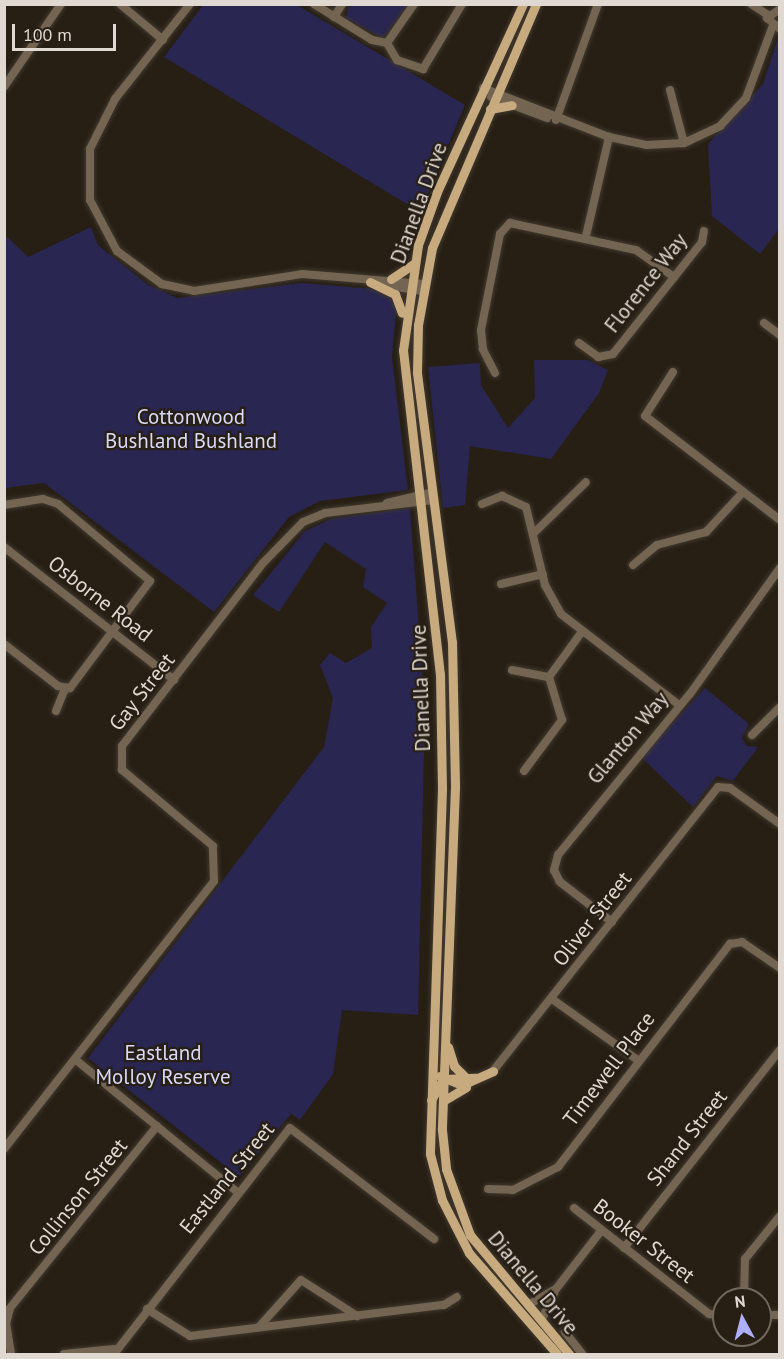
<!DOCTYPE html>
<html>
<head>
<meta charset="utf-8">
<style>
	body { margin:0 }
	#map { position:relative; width:784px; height:1359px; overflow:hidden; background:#271f14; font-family:"PT Sans",sans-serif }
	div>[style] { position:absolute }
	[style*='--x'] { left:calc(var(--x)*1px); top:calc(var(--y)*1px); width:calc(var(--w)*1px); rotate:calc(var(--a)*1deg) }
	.green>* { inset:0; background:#292651 }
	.roads { filter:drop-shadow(0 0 2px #41392f) drop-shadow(0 0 2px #41392f) }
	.minor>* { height:8px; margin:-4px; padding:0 4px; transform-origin:4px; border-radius:4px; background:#736551 }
	.major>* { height:9px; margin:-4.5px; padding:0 4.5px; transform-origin:4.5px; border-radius:4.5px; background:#c8aa7f }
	span { translate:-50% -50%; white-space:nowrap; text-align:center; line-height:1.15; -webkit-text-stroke:4.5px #271f14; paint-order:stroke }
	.street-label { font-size:21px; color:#dfd9d2 }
	.park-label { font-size:21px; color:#d9dafa }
	.frame { position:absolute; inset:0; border:6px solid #dfd9d2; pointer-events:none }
	.north { position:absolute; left:712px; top:1287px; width:60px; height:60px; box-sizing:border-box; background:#271f14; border:2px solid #716960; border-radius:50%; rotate:353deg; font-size:16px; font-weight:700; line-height:24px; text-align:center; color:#dfd9d2 }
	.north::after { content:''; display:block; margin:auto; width:21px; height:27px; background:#aeaefa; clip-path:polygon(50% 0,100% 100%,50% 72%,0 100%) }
	.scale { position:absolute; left:12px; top:24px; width:104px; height:27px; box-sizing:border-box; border:3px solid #dfd9d2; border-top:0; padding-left:8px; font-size:18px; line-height:21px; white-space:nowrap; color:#dfd9d2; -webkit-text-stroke:4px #271f14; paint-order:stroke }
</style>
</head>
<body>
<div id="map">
	<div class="green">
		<div style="clip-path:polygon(203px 5px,297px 5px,465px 105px,420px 212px,164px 57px)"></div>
		<div style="clip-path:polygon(349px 5px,408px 5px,383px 38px,346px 18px)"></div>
		<div style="clip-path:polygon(779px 34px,779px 229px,760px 254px,712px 216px,708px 144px,763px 84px)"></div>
		<div style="clip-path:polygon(91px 227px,98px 245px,147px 284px,177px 298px,302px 283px,398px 291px,392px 357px,408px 490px,320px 501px,289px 517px,214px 612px,44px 483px,5px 488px,4px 234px,28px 257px)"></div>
		<div style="clip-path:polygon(534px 360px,588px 360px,608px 370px,599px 393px,551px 459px,470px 446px,465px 505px,443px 508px,428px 367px,480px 363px,481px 385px,508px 428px,535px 398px)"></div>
		<div style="clip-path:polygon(410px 508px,425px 710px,418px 1015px,342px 1010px,333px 1074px,300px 1120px,283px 1108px,291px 1114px,239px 1177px,88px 1058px,324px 747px,333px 698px,320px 665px,330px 653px,346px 663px,372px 648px,371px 627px,387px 603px,363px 587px,366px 569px,325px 542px,279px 612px,253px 595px,305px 531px,331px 519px)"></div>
		<div style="clip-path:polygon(705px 688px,749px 724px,742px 738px,747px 746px,758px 747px,733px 781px,717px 776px,693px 807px,641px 757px)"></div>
	</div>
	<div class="roads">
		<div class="minor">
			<div style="--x:120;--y:4;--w:56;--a:39.9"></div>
			<div style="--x:190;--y:4;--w:121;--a:128.3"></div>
			<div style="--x:115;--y:99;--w:56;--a:116.6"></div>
			<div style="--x:90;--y:149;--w:51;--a:90"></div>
			<div style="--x:90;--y:200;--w:58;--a:62.1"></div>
			<div style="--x:117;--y:251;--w:56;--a:36.3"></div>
			<div style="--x:162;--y:284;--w:33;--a:12"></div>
			<div style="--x:194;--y:291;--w:109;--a:-8.9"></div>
			<div style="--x:302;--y:274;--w:122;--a:4.7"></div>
			<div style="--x:314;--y:4;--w:68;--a:31.8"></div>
			<div style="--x:372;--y:40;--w:15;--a:11"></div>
			<div style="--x:387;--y:43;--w:47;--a:-55.3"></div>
			<div style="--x:751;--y:4;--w:20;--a:33"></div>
			<div style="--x:780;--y:9;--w:16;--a:145"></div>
			<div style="--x:767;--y:18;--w:17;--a:40"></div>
			<div style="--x:334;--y:17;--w:15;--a:-58"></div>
			<div style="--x:387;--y:43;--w:20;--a:60"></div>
			<div style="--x:397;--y:60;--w:28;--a:19"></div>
			<div style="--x:423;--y:69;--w:76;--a:-59"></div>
			<div style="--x:4;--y:87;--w:101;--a:-55.5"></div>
			<div style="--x:483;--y:88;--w:135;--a:21.3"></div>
			<div style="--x:609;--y:137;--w:38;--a:12"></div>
			<div style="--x:646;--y:145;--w:38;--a:-3"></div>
			<div style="--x:684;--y:143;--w:40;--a:-25"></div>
			<div style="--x:720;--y:126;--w:38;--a:-47"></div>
			<div style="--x:746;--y:98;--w:75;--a:-69.6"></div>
			<div style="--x:670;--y:90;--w:55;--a:75.2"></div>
			<div style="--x:491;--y:97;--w:60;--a:20.6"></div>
			<div style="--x:556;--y:120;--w:123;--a:-70.1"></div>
			<div style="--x:586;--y:236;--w:102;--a:-76.9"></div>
			<div style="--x:378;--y:284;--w:45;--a:9"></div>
			<div style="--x:764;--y:323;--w:20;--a:37"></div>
			<div style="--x:579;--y:343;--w:24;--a:36"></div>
			<div style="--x:598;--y:357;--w:15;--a:-11"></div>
			<div style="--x:613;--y:354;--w:143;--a:-51.5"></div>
			<div style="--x:702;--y:242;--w:11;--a:-80"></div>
			<div style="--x:673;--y:372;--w:52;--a:122.5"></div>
			<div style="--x:645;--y:416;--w:170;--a:37.6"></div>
			<div style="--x:495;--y:373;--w:27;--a:-117"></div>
			<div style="--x:483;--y:349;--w:19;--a:-96"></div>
			<div style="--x:481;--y:330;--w:98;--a:-78.8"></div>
			<div style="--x:500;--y:234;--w:15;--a:-48"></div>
			<div style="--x:510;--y:223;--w:129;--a:12.1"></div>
			<div style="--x:636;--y:250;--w:47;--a:35.4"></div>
			<div style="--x:387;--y:503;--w:47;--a:-13.4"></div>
			<div style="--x:482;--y:504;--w:22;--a:-22"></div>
			<div style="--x:502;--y:496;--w:26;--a:25"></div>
			<div style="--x:526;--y:507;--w:80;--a:76.3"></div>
			<div style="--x:545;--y:585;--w:33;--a:61"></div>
			<div style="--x:561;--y:614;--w:148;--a:37.6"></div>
			<div style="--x:4;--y:505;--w:39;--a:-9"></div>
			<div style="--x:43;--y:499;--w:16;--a:18"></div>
			<div style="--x:58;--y:504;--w:120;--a:39.9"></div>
			<div style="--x:150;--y:581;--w:134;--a:126.8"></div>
			<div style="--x:70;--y:688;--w:12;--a:-171"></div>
			<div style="--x:58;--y:686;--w:68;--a:-142.1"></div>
			<div style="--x:535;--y:532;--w:71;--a:-44.4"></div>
			<div style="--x:4;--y:547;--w:216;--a:38"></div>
			<div style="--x:633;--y:565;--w:31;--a:-40"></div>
			<div style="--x:657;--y:545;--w:51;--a:-14.9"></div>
			<div style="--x:706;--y:532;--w:54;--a:-47.2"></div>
			<div style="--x:501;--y:584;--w:43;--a:-13.4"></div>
			<div style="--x:512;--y:670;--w:38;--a:11"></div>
			<div style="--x:549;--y:677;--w:54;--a:-54"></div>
			<div style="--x:56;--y:711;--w:24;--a:-68"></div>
			<div style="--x:752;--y:735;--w:40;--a:-45"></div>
			<div style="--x:524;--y:771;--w:64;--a:-53.3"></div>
			<div style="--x:562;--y:720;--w:45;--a:-106.8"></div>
			<div style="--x:612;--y:922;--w:66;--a:-142.4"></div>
			<div style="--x:560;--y:882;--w:13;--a:-117"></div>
			<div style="--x:554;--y:870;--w:16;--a:-75"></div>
			<div style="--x:558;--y:855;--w:208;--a:-50.7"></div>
			<div style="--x:690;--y:694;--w:155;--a:-54.5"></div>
			<div style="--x:552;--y:999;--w:103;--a:35.5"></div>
			<div style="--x:76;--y:1060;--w:208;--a:39.3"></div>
			<div style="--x:493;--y:1071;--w:362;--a:-51.6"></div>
			<div style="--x:718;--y:787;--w:12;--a:5"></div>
			<div style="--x:730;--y:788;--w:62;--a:35.8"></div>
			<div style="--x:4;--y:1149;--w:340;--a:-51.9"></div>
			<div style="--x:214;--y:881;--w:35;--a:-92"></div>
			<div style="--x:213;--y:846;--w:119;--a:-140.1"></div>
			<div style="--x:122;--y:770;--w:24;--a:-90"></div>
			<div style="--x:122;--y:746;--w:231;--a:-52.4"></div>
			<div style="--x:263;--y:563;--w:57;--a:-45.7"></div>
			<div style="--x:303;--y:522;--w:24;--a:-22"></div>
			<div style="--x:325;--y:513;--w:110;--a:-6.8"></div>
			<div style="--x:488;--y:1189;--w:25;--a:2"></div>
			<div style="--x:513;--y:1190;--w:51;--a:-27.1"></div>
			<div style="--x:558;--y:1167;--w:282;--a:-52.4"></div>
			<div style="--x:730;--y:944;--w:12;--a:-9"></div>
			<div style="--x:742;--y:942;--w:46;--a:34.4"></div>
			<div style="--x:574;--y:1208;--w:172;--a:38.1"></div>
			<div style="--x:709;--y:1314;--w:15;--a:4"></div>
			<div style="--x:624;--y:1248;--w:252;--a:-51.8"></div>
			<div style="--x:744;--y:1299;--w:40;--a:-88.6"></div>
			<div style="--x:745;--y:1259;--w:55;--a:-50.9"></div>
			<div style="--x:528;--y:1305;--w:32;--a:-30"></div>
			<div style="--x:556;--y:1289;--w:73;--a:-52.2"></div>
			<div style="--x:147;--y:1309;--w:51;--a:32.1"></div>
			<div style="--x:190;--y:1336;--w:256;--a:-7"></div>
			<div style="--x:444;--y:1305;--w:15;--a:-32"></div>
			<div style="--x:760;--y:1315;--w:20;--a:0"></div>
			<div style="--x:542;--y:1319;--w:29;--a:-65"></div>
			<div style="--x:259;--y:1327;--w:63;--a:-48.2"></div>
			<div style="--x:301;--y:1280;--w:67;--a:32.7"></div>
			<div style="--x:565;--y:1332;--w:28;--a:52"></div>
			<div style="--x:11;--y:1354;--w:30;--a:-99"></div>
			<div style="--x:6;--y:1324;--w:16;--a:-76"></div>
			<div style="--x:10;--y:1308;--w:234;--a:-51.1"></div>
			<div style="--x:64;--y:1354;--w:50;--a:-5.7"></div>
			<div style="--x:114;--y:1354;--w:286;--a:-52.1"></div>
			<div style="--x:290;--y:1128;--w:182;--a:37.6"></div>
		</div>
		<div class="major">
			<div style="--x:523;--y:4;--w:207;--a:114.6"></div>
			<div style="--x:437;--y:192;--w:56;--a:109.7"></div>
			<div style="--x:418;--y:245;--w:106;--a:98.1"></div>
			<div style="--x:403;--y:350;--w:326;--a:83.5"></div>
			<div style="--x:440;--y:674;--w:115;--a:89"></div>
			<div style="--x:442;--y:789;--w:365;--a:91.9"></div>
			<div style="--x:430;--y:1154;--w:48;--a:75.4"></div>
			<div style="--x:442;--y:1200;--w:59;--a:63"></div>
			<div style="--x:469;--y:1253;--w:134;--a:48.9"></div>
			<div style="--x:536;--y:4;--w:265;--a:113.1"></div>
			<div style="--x:432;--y:248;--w:78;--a:100.3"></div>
			<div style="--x:418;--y:325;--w:48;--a:91.2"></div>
			<div style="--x:417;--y:373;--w:271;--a:82.6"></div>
			<div style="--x:452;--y:642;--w:145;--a:88.8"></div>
			<div style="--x:455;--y:787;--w:343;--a:92.2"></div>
			<div style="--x:442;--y:1130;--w:39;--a:84"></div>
			<div style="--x:446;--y:1169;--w:70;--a:70"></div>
			<div style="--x:470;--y:1235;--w:155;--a:50.2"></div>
			<div style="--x:490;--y:109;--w:22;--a:-10"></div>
			<div style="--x:391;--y:279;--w:27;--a:-34"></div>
			<div style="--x:370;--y:282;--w:28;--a:26"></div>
			<div style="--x:395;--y:294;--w:20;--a:70"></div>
			<div style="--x:448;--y:1047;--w:20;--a:72"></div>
			<div style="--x:454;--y:1066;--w:17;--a:45"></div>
			<div style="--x:440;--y:1076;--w:24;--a:22"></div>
			<div style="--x:462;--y:1085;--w:34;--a:-24"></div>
			<div style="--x:431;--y:1100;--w:24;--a:-60"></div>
			<div style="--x:443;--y:1079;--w:33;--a:-2"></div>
			<div style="--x:443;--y:1101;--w:27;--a:-31"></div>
		</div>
	</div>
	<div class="street-label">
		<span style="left:419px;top:203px;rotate:-70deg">Dianella Drive</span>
		<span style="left:646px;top:283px;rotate:-52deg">Florence Way</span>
		<span style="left:100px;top:599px;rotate:38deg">Osborne Road</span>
		<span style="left:421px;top:688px;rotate:-92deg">Dianella Drive</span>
		<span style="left:142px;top:692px;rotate:-52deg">Gay Street</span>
		<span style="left:628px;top:738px;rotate:-50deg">Glanton Way</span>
		<span style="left:592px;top:919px;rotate:-52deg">Oliver Street</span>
		<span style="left:609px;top:1069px;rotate:-53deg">Timewell Place</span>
		<span style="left:687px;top:1138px;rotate:-52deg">Shand Street</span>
		<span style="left:227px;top:1178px;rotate:-51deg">Eastland Street</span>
		<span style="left:78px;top:1197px;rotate:-51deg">Collinson Street</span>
		<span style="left:644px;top:1241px;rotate:38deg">Booker Street</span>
		<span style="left:533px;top:1283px;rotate:50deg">Dianella Drive</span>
	</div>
	<div class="park-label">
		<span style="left:191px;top:429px">Cottonwood<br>Bushland Bushland</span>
		<span style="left:163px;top:1065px">Eastland<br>Molloy Reserve</span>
	</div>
	<div class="frame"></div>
	<div class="north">N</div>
	<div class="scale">100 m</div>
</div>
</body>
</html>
